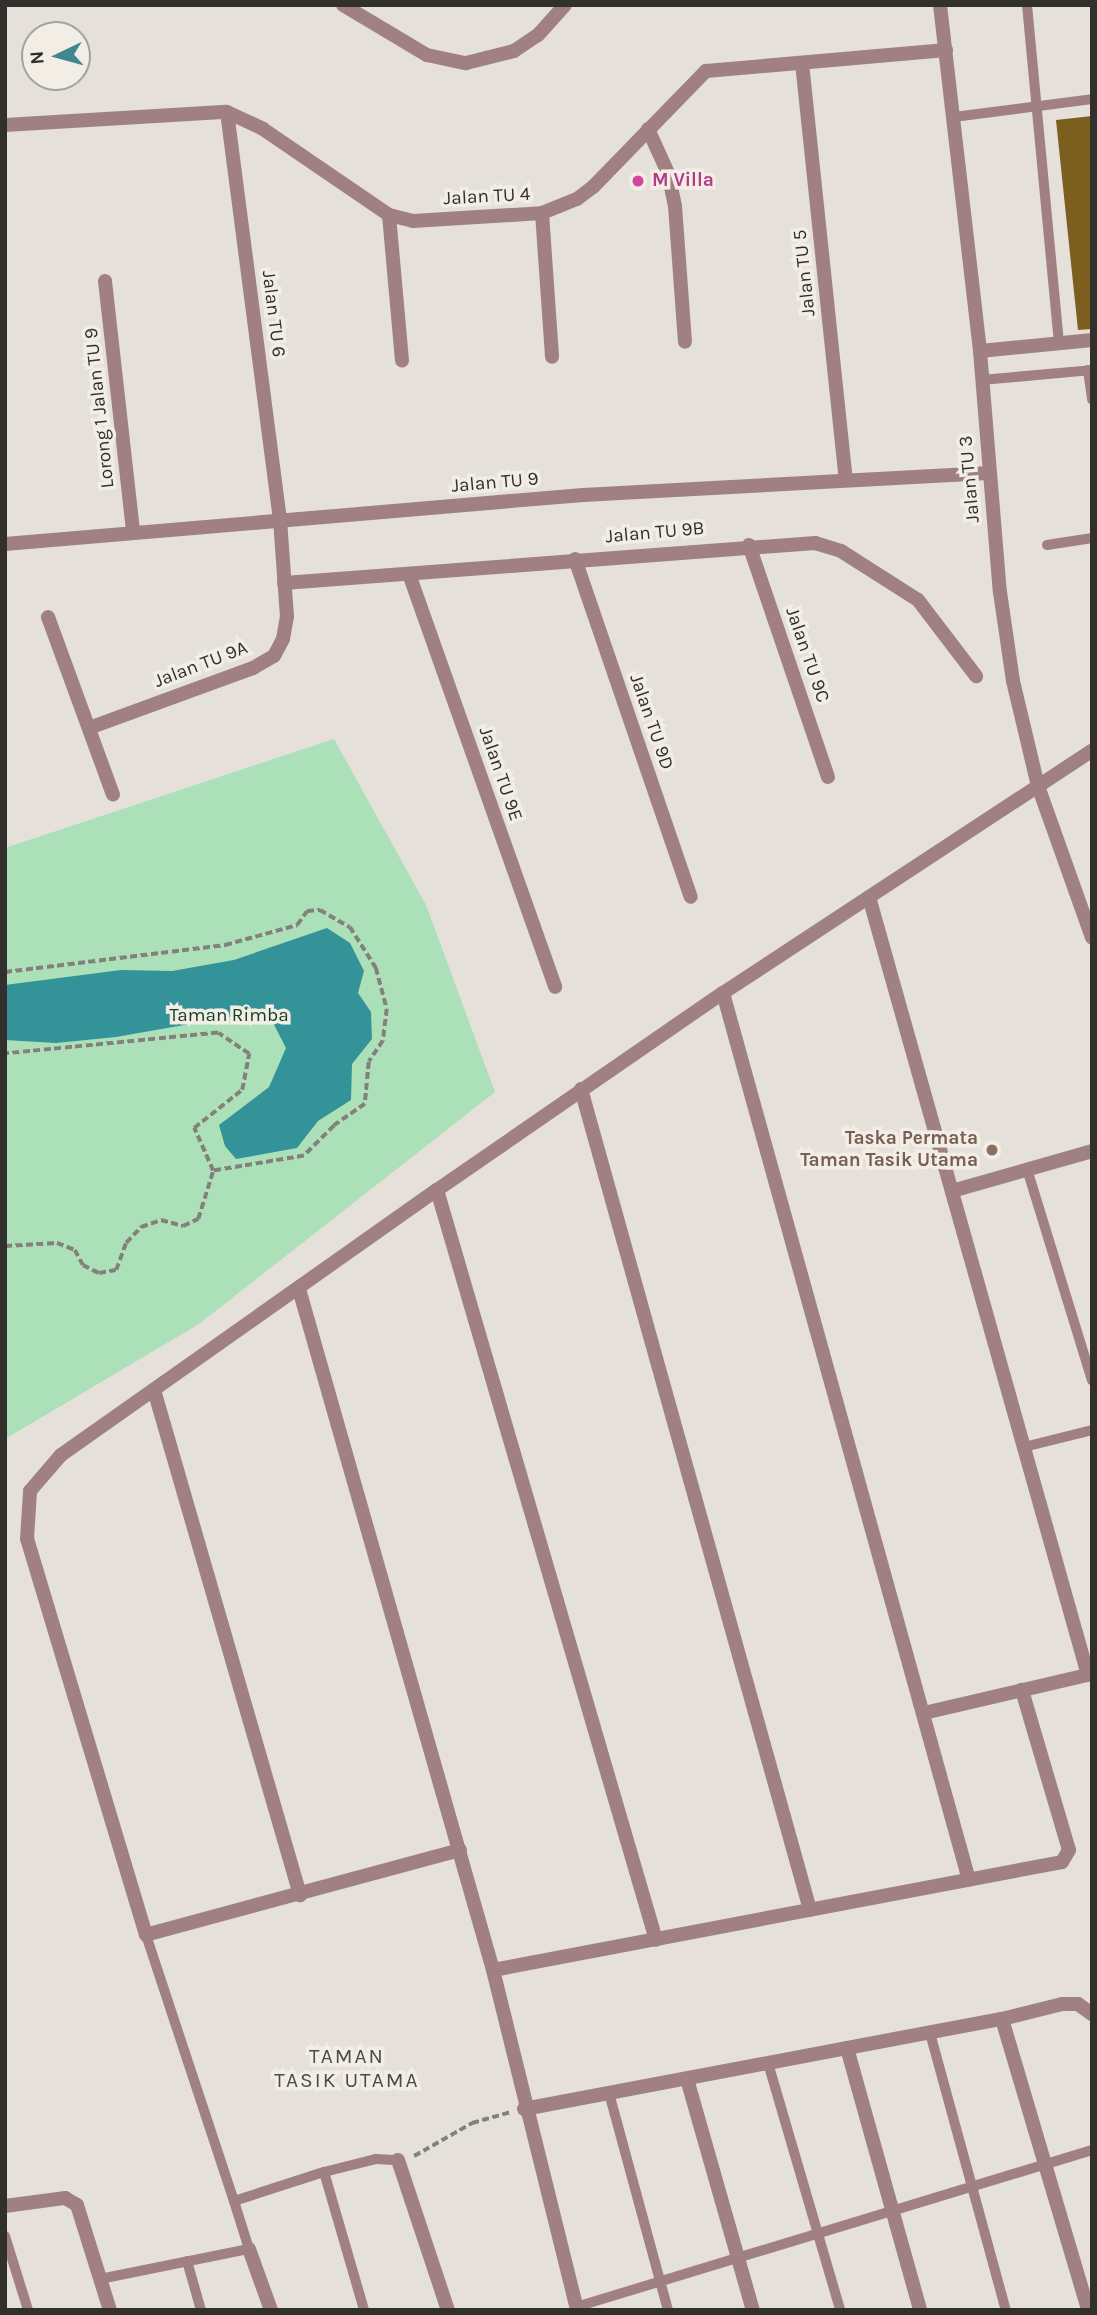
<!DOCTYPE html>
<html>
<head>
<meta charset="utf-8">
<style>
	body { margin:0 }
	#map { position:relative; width:1097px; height:2315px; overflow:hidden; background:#e5e0d9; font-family:Karla,sans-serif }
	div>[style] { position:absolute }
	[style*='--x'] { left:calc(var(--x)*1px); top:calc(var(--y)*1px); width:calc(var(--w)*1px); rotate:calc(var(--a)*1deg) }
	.green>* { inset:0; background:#ace0b8 }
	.water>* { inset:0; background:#339398 }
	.building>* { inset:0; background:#7c5e1f }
	.path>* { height:3.5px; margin-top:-1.75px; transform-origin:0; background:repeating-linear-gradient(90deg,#84807b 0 7px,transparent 0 10.5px) }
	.service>* { height:10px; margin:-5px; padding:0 5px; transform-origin:5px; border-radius:5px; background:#a08082 }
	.minor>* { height:14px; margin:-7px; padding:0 7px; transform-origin:7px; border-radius:7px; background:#a08082 }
	.dots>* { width:19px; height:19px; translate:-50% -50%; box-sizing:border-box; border:4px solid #f2eee6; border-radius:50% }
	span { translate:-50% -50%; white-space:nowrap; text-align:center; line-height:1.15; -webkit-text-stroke:7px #f2eee6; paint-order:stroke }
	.hotel-label { font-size:19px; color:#b23c85; font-weight:700 }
	.left { translate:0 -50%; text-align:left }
	.street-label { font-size:19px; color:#32302d }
	.park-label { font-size:19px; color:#154023 }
	.education-label { font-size:19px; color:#785e54; font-weight:700 }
	.right { translate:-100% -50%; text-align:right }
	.neighbourhood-label { font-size:21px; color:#4e4b44; letter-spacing:2px }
	.frame { position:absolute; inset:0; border:7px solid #32302d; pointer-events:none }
	.north { position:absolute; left:21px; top:21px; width:70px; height:70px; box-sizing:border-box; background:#f2eee6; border:2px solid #a5a29c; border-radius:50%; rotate:265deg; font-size:19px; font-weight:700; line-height:28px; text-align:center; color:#32302d }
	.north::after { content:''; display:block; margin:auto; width:24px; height:32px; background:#408791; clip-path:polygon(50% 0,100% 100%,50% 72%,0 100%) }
</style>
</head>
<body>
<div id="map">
	<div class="green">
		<div style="clip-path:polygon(334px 739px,426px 905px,495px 1092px,199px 1324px,5px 1439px,5px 848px)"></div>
	</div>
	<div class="water">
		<div style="clip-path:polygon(327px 928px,350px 943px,364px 971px,358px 993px,371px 1012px,372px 1039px,352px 1064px,351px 1100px,318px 1121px,297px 1148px,236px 1159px,225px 1146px,219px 1125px,269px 1087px,286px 1048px,270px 1017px,258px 1012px,116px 1037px,56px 1043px,5px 1040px,5px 985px,121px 970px,172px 971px,234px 960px)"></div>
	</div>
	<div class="building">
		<div style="clip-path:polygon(1092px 116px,1092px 329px,1078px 330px,1056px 120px)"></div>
	</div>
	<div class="path">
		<div style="--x:5;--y:972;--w:222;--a:-7"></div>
		<div style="--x:225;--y:945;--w:75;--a:-15.5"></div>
		<div style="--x:297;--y:925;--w:17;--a:-54"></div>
		<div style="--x:307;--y:911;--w:13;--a:-4"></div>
		<div style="--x:320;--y:910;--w:34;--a:30"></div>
		<div style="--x:350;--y:927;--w:49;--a:57.6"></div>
		<div style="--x:376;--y:968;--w:42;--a:75"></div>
		<div style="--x:387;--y:1009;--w:32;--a:97"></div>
		<div style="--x:383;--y:1041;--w:25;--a:124"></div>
		<div style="--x:369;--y:1062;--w:42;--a:95.4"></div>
		<div style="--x:365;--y:1104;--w:38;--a:145"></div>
		<div style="--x:334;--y:1126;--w:42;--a:135"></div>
		<div style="--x:304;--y:1156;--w:92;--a:170.6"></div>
		<div style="--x:213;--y:1171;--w:47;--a:-113.8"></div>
		<div style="--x:194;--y:1128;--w:61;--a:-38.4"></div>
		<div style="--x:242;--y:1090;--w:37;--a:-79"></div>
		<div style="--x:249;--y:1054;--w:37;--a:-146"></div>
		<div style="--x:218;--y:1033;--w:214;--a:174.4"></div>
		<div style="--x:5;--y:1246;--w:52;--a:-3.3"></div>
		<div style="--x:57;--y:1243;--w:19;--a:21"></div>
		<div style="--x:75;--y:1250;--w:17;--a:62"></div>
		<div style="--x:83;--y:1265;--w:18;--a:27"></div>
		<div style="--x:99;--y:1273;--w:17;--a:-10"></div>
		<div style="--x:116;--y:1270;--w:29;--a:-70"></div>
		<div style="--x:126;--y:1243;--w:22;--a:-47"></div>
		<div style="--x:141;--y:1227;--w:21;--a:-19"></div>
		<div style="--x:161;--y:1220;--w:23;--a:15"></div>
		<div style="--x:183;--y:1226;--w:17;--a:-25"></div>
		<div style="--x:198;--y:1219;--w:50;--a:-72.6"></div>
		<div style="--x:414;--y:2156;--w:67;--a:-29.6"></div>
		<div style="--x:472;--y:2123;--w:41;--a:-15.8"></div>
	</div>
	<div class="service">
		<div style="--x:1027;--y:5;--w:340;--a:84.6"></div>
		<div style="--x:954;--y:117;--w:139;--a:-7.4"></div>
		<div style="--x:1088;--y:370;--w:30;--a:82"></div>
		<div style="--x:981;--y:380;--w:111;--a:-5.1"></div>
		<div style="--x:1047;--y:545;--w:46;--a:-8.8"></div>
		<div style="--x:1027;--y:1169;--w:221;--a:72.9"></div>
		<div style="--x:1024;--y:1447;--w:70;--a:-14"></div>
		<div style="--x:146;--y:1935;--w:280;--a:71.7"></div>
		<div style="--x:930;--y:2033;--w:287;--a:74.7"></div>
		<div style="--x:768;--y:2063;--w:257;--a:73.7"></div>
		<div style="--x:609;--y:2093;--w:225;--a:74.8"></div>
		<div style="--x:324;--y:2172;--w:144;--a:73.8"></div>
		<div style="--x:5;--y:2236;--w:77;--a:72.7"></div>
		<div style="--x:187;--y:2261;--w:51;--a:74.1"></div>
		<div style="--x:100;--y:2279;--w:152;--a:-11.4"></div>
		<div style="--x:249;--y:2249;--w:50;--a:-107.4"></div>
		<div style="--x:234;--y:2201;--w:95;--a:-17.9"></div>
		<div style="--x:324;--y:2172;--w:54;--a:-14"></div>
		<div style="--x:376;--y:2159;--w:22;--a:3"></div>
		<div style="--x:576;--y:2307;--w:539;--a:-16.92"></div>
	</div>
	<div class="minor">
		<div style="--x:343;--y:5;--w:98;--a:30.8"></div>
		<div style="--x:427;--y:55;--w:40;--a:12"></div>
		<div style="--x:466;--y:63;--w:49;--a:-14"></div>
		<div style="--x:514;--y:51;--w:29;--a:-34"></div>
		<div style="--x:538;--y:35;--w:40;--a:-48"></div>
		<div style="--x:940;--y:5;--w:348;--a:83.4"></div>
		<div style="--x:980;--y:351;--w:242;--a:85.3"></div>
		<div style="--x:1000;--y:592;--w:90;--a:81.7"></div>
		<div style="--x:1013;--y:681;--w:108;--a:76.6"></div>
		<div style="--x:1038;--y:786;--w:161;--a:70.4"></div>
		<div style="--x:802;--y:63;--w:419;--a:84"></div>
		<div style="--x:5;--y:125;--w:222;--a:-3.4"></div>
		<div style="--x:227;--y:112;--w:40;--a:25"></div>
		<div style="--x:263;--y:129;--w:153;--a:34.3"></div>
		<div style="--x:389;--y:215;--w:25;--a:14"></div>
		<div style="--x:413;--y:221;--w:129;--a:-3.5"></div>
		<div style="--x:542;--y:213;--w:38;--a:-22"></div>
		<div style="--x:577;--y:199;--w:20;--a:-37"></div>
		<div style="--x:593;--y:187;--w:162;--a:-45.8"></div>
		<div style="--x:706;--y:71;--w:241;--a:-5"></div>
		<div style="--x:648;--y:129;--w:48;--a:65.6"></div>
		<div style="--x:668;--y:173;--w:34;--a:78"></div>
		<div style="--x:675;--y:206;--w:136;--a:85.8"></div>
		<div style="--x:542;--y:213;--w:144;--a:86"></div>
		<div style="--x:389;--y:215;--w:146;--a:84.9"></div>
		<div style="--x:105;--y:281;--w:252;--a:83.6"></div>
		<div style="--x:980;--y:351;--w:113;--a:-5.6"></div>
		<div style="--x:5;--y:544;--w:580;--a:-4.85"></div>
		<div style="--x:583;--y:495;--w:406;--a:-3.1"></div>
		<div style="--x:749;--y:545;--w:245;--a:71.2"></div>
		<div style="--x:575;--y:559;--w:357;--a:71.1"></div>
		<div style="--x:409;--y:574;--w:438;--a:70.5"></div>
		<div style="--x:284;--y:583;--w:533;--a:-4.31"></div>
		<div style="--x:815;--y:543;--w:27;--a:17"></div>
		<div style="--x:841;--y:551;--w:91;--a:32.5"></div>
		<div style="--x:918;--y:600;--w:96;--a:52.7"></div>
		<div style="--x:48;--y:617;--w:189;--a:69.9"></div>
		<div style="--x:89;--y:728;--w:175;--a:-20.1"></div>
		<div style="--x:253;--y:668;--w:24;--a:-30"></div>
		<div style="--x:274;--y:656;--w:19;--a:-62"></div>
		<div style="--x:283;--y:639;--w:22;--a:-80"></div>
		<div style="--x:287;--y:617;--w:97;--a:-94.1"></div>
		<div style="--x:280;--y:520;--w:411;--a:-97.4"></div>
		<div style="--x:869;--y:897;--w:808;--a:74.28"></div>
		<div style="--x:723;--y:993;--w:920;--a:74.5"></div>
		<div style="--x:581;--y:1089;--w:852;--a:74.41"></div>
		<div style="--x:437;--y:1190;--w:781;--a:73.72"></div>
		<div style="--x:952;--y:1191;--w:146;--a:-15.9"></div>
		<div style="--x:299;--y:1289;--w:708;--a:74.1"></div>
		<div style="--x:493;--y:1970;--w:350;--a:76.1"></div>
		<div style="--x:154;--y:1390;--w:526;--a:73.87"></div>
		<div style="--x:924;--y:1713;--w:172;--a:-13.1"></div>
		<div style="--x:460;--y:1850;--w:325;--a:164.9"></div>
		<div style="--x:146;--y:1935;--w:413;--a:-106.7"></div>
		<div style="--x:27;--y:1539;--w:48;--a:-86.4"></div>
		<div style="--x:30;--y:1491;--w:48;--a:-49.3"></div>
		<div style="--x:61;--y:1455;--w:460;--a:-35.2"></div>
		<div style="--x:437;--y:1190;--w:347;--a:-34.6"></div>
		<div style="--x:723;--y:993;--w:441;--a:-33.3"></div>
		<div style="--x:493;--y:1970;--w:579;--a:-10.75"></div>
		<div style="--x:1062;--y:1862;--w:14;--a:-60"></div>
		<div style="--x:1069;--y:1850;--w:167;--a:-106.4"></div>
		<div style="--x:1002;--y:2019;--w:303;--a:73.5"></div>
		<div style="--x:847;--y:2048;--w:272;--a:74.4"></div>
		<div style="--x:687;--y:2079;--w:240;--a:74.1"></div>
		<div style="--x:524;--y:2109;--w:486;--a:-10.7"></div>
		<div style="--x:1002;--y:2019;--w:62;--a:-14"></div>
		<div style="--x:1062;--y:2004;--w:16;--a:0"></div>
		<div style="--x:1078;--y:2004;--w:17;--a:36"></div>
		<div style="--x:398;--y:2160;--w:158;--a:71.6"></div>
		<div style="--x:5;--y:2206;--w:61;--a:-7.6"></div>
		<div style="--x:65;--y:2198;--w:14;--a:30"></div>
		<div style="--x:77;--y:2205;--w:110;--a:72.6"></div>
		<div style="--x:249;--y:2249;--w:65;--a:70.2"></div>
	</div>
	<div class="dots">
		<div style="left:638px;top:181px;background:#d1479c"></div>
		<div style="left:992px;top:1150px;background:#8d6e63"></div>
	</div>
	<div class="hotel-label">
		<span class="left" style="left:652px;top:181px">M Villa</span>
	</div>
	<div class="street-label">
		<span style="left:487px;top:197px;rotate:-3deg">Jalan TU 4</span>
		<span style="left:805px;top:273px;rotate:-96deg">Jalan TU 5</span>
		<span style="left:273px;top:314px;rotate:83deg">Jalan TU 6</span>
		<span style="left:100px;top:408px;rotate:-96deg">Lorong 1 Jalan TU 9</span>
		<span style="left:970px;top:479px;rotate:-95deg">Jalan TU 3</span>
		<span style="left:495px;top:483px;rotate:-5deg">Jalan TU 9</span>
		<span style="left:655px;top:533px;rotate:-5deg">Jalan TU 9B</span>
		<span style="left:807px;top:655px;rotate:71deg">Jalan TU 9C</span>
		<span style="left:201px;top:665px;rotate:-21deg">Jalan TU 9A</span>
		<span style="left:651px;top:722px;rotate:71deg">Jalan TU 9D</span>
		<span style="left:500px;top:774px;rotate:71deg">Jalan TU 9E</span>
	</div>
	<div class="park-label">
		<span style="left:229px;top:1016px">Taman Rimba</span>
	</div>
	<div class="education-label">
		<span class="right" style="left:978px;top:1150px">Taska Permata<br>Taman Tasik Utama</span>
	</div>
	<div class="neighbourhood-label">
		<span style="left:347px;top:2068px">TAMAN<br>TASIK UTAMA</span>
	</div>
	<div class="frame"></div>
	<div class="north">N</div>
</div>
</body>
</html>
